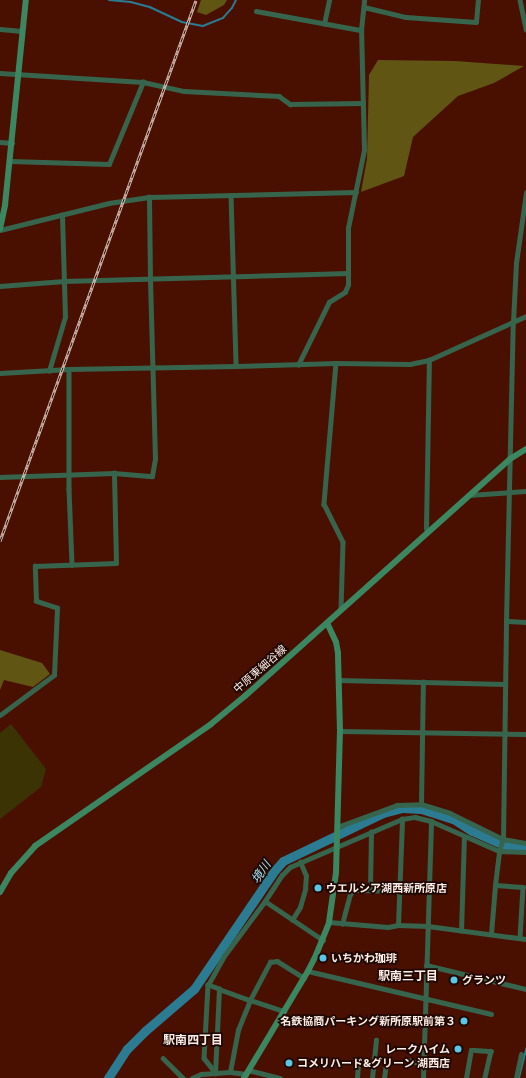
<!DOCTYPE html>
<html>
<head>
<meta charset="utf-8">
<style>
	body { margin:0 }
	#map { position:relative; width:526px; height:1078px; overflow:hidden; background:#491000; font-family:"IBM Plex Sans","Noto Sans JP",sans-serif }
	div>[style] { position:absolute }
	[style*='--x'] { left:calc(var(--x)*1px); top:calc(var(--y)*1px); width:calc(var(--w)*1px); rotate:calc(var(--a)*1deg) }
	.green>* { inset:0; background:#3b3304 }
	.forest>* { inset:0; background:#605513 }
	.stream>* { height:1.5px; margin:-0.75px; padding:0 0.75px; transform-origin:0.75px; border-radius:0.75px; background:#2b7c93 }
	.river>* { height:9px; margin:-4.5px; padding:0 4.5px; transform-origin:4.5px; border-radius:4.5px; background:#2b7c93 }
	.street>* { height:4.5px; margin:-2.25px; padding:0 2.25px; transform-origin:2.25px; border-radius:2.25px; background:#37644d }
	.secondary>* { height:6px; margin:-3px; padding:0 3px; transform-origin:3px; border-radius:3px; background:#3b8762 }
	.rail>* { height:3px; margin-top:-1.5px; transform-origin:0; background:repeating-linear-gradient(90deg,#1f0702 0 4.5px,#d3bbb3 0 9px); box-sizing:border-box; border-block:1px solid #d3bbb3 }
	.dots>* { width:11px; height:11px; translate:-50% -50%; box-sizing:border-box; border:2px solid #1f0702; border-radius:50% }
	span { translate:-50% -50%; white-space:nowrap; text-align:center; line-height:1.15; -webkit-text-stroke:3.5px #1f0702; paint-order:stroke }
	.street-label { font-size:11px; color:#fcede7 }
	.poi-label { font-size:11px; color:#fcede7; font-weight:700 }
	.left { translate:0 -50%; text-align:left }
	.right { translate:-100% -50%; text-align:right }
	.water-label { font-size:12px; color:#a6e4f8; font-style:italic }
	.neighbourhood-label { font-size:12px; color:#fcede7; font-weight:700 }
</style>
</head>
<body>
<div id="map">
	<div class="green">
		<div style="clip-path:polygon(11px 724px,46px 769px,41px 787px,0 819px,0 733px)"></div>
	</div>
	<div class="forest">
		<div style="clip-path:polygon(201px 0,227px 0,224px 5px,206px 15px,197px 12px)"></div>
		<div style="clip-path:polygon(378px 60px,455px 61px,524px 66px,494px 83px,458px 96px,413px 137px,404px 176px,361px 192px,367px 159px,369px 75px)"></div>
		<div style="clip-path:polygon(0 650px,42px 663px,50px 674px,33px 687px,4px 680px,0 690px)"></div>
	</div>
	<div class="stream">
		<div style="--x:109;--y:0;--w:22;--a:5"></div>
		<div style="--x:131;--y:2;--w:20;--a:15"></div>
		<div style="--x:150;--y:7;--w:35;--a:25"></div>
		<div style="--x:182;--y:22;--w:21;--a:11"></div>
		<div style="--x:203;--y:26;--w:22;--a:-22"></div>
		<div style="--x:223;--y:18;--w:13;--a:-48"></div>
		<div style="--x:232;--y:8;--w:9;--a:-63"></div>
		<div style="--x:519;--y:1078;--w:30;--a:-76"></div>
	</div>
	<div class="river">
		<div style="--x:108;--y:1078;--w:35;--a:-57"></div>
		<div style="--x:127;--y:1049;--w:25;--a:-45"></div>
		<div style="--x:145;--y:1031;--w:65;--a:-40.6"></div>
		<div style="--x:194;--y:989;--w:144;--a:-55.8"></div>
		<div style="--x:275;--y:870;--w:12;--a:-48"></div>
		<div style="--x:283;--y:861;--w:111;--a:-25.6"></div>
		<div style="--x:383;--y:813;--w:20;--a:-15"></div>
		<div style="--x:402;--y:808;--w:19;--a:3"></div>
		<div style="--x:421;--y:809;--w:10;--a:17"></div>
		<div style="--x:431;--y:812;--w:25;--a:18"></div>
		<div style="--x:455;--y:820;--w:20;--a:33"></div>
		<div style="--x:472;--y:831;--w:35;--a:24"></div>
		<div style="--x:504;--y:845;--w:22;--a:8"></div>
	</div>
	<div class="street">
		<div style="--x:520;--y:0;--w:30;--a:78"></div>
		<div style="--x:364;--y:7;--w:43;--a:13.4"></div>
		<div style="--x:406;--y:17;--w:70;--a:4.1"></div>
		<div style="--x:476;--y:22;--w:22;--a:-85"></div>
		<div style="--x:256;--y:11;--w:107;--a:10.3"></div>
		<div style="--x:324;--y:24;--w:25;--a:-78"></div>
		<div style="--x:0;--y:29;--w:22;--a:5"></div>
		<div style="--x:0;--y:73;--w:143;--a:3.6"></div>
		<div style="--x:143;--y:82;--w:42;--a:12.4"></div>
		<div style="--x:184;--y:91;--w:95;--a:3"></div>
		<div style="--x:279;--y:96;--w:14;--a:36"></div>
		<div style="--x:290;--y:104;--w:73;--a:-0.8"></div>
		<div style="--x:0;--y:142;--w:12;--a:5"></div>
		<div style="--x:10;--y:161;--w:99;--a:1.7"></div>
		<div style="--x:109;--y:164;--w:89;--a:-67.5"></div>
		<div style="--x:231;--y:195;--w:171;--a:88.3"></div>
		<div style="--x:0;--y:230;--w:112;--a:-13.9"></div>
		<div style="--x:109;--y:203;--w:40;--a:-8.5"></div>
		<div style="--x:149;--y:197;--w:207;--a:-1.4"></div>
		<div style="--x:0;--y:286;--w:64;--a:-4.5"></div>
		<div style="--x:64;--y:281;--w:284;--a:-1.6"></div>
		<div style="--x:336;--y:363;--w:142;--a:94.9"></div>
		<div style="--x:324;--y:504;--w:42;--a:63.4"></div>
		<div style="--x:343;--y:542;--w:67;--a:91.7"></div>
		<div style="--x:298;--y:365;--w:70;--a:-63.8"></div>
		<div style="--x:329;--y:302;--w:19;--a:-32"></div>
		<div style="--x:345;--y:292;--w:8;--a:-67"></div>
		<div style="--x:348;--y:285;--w:57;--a:-90"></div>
		<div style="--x:348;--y:228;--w:80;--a:-78.4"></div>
		<div style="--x:364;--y:150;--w:120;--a:-91.4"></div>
		<div style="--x:361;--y:30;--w:30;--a:-84"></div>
		<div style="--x:69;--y:369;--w:120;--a:90"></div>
		<div style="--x:69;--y:489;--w:76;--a:87.7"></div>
		<div style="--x:49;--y:371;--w:56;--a:-73.5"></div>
		<div style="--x:65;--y:317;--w:102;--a:-91.7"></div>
		<div style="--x:0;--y:373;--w:69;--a:-3.3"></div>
		<div style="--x:69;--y:369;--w:167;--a:-1"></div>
		<div style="--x:236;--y:366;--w:100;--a:-1.7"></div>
		<div style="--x:336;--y:363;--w:74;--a:0.8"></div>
		<div style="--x:410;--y:364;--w:19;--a:-12"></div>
		<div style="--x:429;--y:360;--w:107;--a:-24.4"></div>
		<div style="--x:0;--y:477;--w:114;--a:-2"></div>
		<div style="--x:114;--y:473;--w:38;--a:5"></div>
		<div style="--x:152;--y:476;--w:17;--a:-80"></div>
		<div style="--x:155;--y:459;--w:179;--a:-91.6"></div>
		<div style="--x:150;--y:280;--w:83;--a:-90.7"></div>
		<div style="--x:469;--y:495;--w:57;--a:-4"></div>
		<div style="--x:427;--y:532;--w:4;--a:-104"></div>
		<div style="--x:426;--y:528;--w:168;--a:-89"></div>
		<div style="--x:506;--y:621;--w:20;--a:3"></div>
		<div style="--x:339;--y:680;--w:166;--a:1.4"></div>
		<div style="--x:0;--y:715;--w:67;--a:-36.5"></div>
		<div style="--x:54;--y:675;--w:67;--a:-87.4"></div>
		<div style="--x:57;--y:608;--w:22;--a:-162"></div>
		<div style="--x:36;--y:601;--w:35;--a:-92"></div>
		<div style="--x:35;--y:566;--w:81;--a:-2.1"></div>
		<div style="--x:116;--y:563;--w:90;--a:-91.3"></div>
		<div style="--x:340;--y:731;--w:186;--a:0.9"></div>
		<div style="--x:421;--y:804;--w:122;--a:-89.1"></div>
		<div style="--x:337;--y:827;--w:64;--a:-20.1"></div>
		<div style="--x:397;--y:805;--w:24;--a:-2"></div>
		<div style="--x:421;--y:804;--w:30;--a:17"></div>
		<div style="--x:450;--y:813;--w:59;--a:26.1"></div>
		<div style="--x:503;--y:839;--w:23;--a:10"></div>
		<div style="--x:495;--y:885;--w:28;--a:4"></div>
		<div style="--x:523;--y:887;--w:51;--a:93.4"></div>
		<div style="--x:370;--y:889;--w:57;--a:-89"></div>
		<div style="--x:265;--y:901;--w:31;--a:-57"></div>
		<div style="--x:282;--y:875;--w:11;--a:-45"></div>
		<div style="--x:290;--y:867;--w:122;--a:-23.2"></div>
		<div style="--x:402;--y:819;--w:13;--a:-9"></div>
		<div style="--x:415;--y:817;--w:16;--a:14"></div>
		<div style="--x:431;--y:821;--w:74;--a:23.8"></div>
		<div style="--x:499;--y:851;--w:27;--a:2"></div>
		<div style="--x:292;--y:920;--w:15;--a:-58"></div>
		<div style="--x:300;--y:907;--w:19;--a:-74"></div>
		<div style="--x:305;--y:889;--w:13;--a:-86"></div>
		<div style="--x:306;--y:876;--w:15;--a:-113"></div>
		<div style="--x:329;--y:922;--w:59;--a:4.8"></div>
		<div style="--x:388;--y:927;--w:10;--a:-11"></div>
		<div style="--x:398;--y:925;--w:30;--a:2"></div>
		<div style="--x:428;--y:926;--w:99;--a:7.6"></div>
		<div style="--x:342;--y:924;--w:31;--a:-75"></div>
		<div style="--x:350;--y:894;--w:6;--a:-39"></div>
		<div style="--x:355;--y:890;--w:45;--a:1.3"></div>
		<div style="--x:398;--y:925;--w:106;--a:-87.8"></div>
		<div style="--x:461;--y:931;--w:94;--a:-88.2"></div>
		<div style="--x:491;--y:934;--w:49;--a:-85.3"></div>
		<div style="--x:495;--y:885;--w:34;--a:-83"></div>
		<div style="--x:499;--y:851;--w:13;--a:-72"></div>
		<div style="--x:503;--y:839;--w:218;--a:-89.2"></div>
		<div style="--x:506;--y:621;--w:299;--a:-88.7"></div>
		<div style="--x:513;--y:322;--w:59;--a:-87.1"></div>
		<div style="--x:516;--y:263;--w:71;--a:-81.9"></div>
		<div style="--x:426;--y:965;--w:103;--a:13.5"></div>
		<div style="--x:308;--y:971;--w:188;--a:13.2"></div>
		<div style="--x:208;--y:985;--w:73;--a:93.1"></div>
		<div style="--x:204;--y:1058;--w:16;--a:52"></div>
		<div style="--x:219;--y:989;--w:33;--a:20"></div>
		<div style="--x:250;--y:1000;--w:43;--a:-62.2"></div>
		<div style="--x:270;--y:962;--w:7;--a:-8"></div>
		<div style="--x:277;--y:961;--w:32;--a:32"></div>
		<div style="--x:163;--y:1058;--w:28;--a:45"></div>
		<div style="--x:408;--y:1060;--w:16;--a:15"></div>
		<div style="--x:248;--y:1070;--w:33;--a:14"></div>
		<div style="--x:230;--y:1072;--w:43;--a:-79.2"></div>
		<div style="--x:238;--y:1030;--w:32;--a:-68"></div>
		<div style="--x:250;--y:1000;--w:36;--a:18"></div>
		<div style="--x:215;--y:1074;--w:85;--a:-87.3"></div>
		<div style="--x:219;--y:989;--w:12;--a:-160"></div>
		<div style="--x:208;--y:985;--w:33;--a:-61"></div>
		<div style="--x:224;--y:956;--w:69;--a:-53.3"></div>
		<div style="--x:265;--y:901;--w:70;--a:33.9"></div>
		<div style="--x:192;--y:1078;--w:10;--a:-24"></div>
		<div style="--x:201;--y:1074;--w:29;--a:-4"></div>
		<div style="--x:230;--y:1072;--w:16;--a:7"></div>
		<div style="--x:357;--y:1078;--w:15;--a:-86"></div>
		<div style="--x:372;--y:1078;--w:38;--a:-84"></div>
		<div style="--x:384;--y:1078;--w:15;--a:-82"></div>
		<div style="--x:423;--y:1078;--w:257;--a:-88.2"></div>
		<div style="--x:466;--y:1078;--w:28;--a:-80"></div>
		<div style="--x:471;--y:1050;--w:4;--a:0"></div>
		<div style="--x:475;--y:1050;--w:16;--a:4"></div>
		<div style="--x:491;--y:1051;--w:28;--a:103"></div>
		<div style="--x:516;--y:1078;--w:24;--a:-78"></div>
	</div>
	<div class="secondary">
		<div style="--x:0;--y:229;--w:25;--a:-78"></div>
		<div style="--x:5;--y:205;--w:206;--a:-84.2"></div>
		<div style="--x:0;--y:892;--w:22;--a:-60"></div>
		<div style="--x:11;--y:873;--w:36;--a:-48"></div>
		<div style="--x:35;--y:846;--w:214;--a:-34.7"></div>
		<div style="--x:211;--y:724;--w:44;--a:-39.5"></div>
		<div style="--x:245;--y:696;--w:356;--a:-41.8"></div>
		<div style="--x:510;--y:459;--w:19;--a:-32"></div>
		<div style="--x:244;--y:1078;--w:125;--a:-59.1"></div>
		<div style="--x:308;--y:971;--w:18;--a:-63"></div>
		<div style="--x:316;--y:955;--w:35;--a:-68"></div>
		<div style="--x:329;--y:922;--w:49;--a:-81.9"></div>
		<div style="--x:336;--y:873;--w:142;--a:-88.4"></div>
		<div style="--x:340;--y:731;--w:78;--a:-91.5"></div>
		<div style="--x:338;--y:653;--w:11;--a:-100"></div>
		<div style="--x:336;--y:642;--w:21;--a:-115"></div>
	</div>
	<div class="rail">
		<div style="--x:0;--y:541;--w:575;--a:-70.08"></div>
	</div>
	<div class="dots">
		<div style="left:318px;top:888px;background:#5bc7e7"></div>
		<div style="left:323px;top:958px;background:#5bc7e7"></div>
		<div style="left:454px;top:980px;background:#5bc7e7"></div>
		<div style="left:464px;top:1021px;background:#5bc7e7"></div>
		<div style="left:458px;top:1049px;background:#5bc7e7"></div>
		<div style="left:289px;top:1063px;background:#5bc7e7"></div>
	</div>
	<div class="street-label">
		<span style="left:260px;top:669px;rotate:-41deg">中原東細谷線</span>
	</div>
	<div class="poi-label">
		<span class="left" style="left:326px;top:888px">ウエルシア湖西新所原店</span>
		<span class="left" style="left:331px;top:958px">いちかわ珈琲</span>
		<span class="left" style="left:462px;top:980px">グランツ</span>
		<span class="right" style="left:456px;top:1021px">名鉄協商パーキング新所原駅前第３</span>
		<span class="right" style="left:450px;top:1049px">レークハイム</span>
		<span class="left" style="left:297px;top:1063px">コメリハード&amp;グリーン 湖西店</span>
	</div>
	<div class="water-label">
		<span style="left:261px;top:872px;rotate:-55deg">境川</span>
	</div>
	<div class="neighbourhood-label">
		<span style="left:408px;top:976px">駅南三丁目</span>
		<span style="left:193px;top:1040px">駅南四丁目</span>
	</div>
</div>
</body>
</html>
